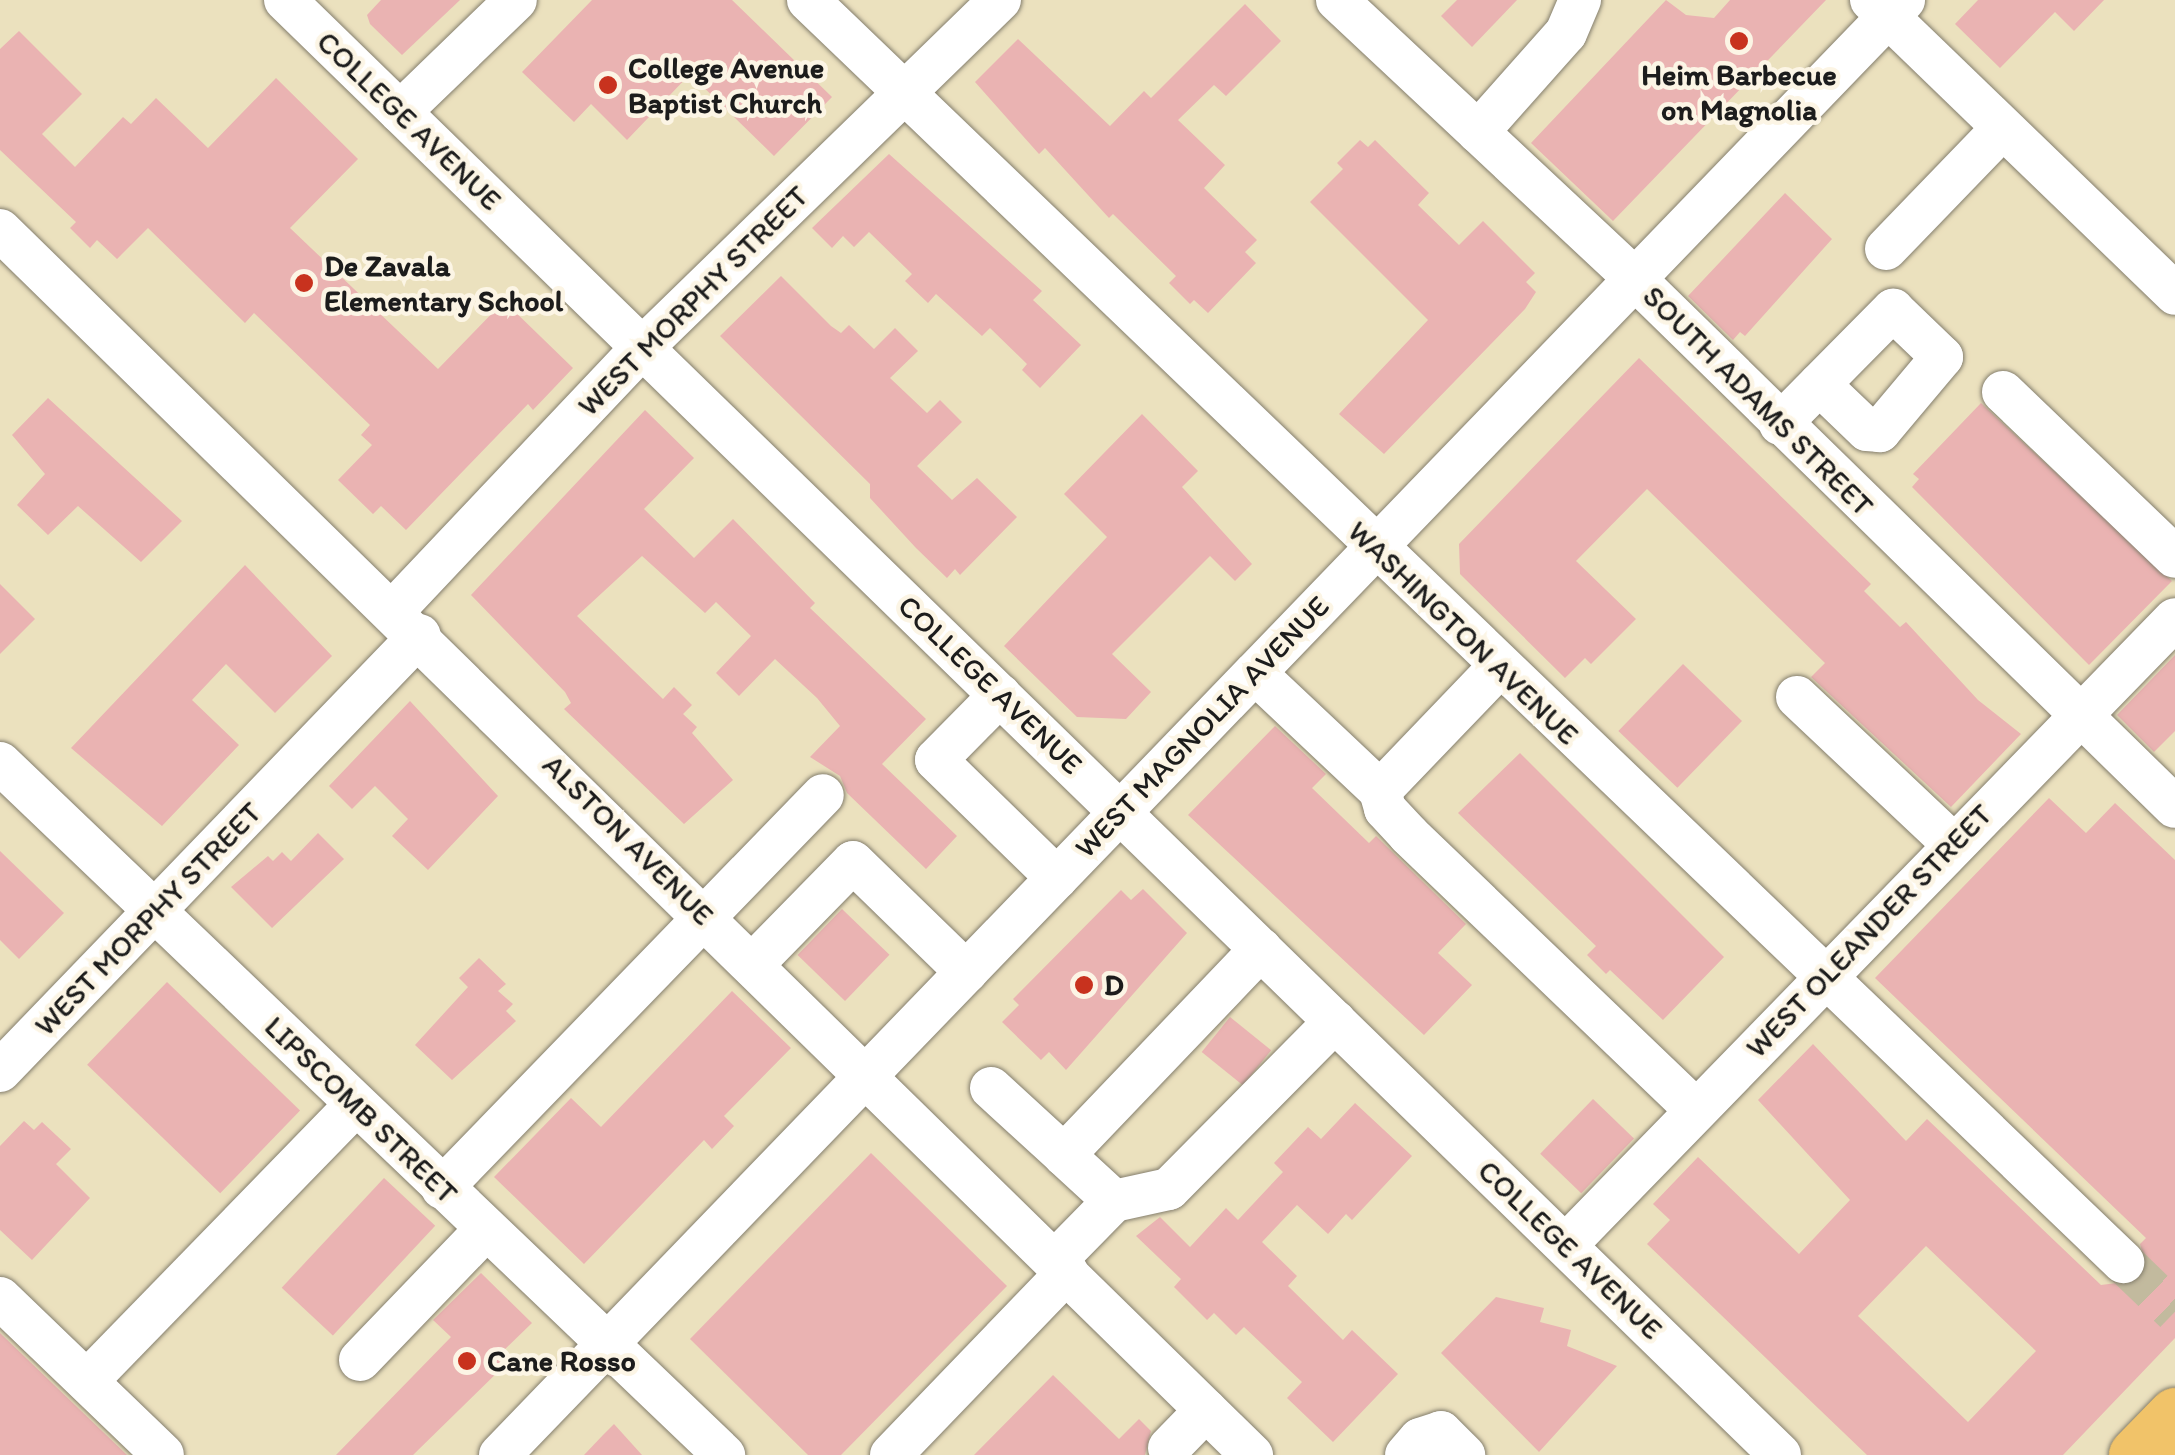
<!DOCTYPE html>
<html>
<head>
<meta charset="utf-8">
<style>
	body { margin:0 }
	#map { position:relative; width:2175px; height:1455px; overflow:hidden; background:#ebe1be; font-family:Itim,sans-serif }
	div>[style] { position:absolute }
	[style*='--x'] { left:calc(var(--x)*1px); top:calc(var(--y)*1px); width:calc(var(--w)*1px); rotate:calc(var(--a)*1deg) }
	.building>* { inset:0; background:#eab3b2; transform-origin:0 0 }
	.minor-tunnel>* { height:42px; margin-top:-21px; transform-origin:0; background:repeating-linear-gradient(90deg,#c2ba9e 0 42px,transparent 0 63px) }
	.roads { filter:drop-shadow(0 0 2px #847e6d) drop-shadow(0 0 2px #847e6d) }
	.minor>* { height:42px; margin:-21px; padding:0 21px; transform-origin:21px; border-radius:21px; background:#fff }
	.major>* { height:55px; margin:-27.5px; padding:0 27.5px; transform-origin:27.5px; border-radius:27.5px; background:#f1c369 }
	.dots>* { width:28px; height:28px; translate:-50% -50%; box-sizing:border-box; border:5px solid #fcf5e5; border-radius:50% }
	span { translate:-50% -50%; white-space:nowrap; text-align:center; line-height:1.15; -webkit-text-stroke:9px #fcf5e5; paint-order:stroke }
	.poi-label { font-size:30px; color:#1c1c1c; font-weight:700 }
	.left { translate:0 -50%; text-align:left }
	.street-label { font-size:30px; color:#1c1c1c }
</style>
</head>
<body>
<div id="map">
	<div class="building">
		<div style="clip-path:polygon(381px 0,460px 0,402px 55px,370px 24px,367px 15px)"></div>
		<div style="clip-path:polygon(592px 0,732px 0,832px 97px,774px 156px,690px 74px,627px 140px,591px 104px,574px 122px,522px 72px)"></div>
		<div style="clip-path:polygon(1457px 0,1517px 0,1472px 47px,1441px 16px)"></div>
		<div style="clip-path:polygon(1666px 0,1686px 15px,1714px 18px,1730px 0,1826px 0,1613px 221px,1531px 143px)"></div>
		<div style="clip-path:polygon(1978px 0,2104px 0,2074px 31px,2055px 12px,2000px 68px,1955px 24px)"></div>
		<div style="clip-path:polygon(1245px 4px,1281px 41px,1226px 96px,1214px 85px,1178px 120px,1225px 165px,1204px 188px,1257px 240px,1245px 252px,1256px 263px,1208px 313px,1194px 300px,1190px 304px,1169px 283px,1176px 276px,1113px 214px,1109px 218px,1045px 148px,1039px 154px,975px 82px,1018px 39px,1110px 126px,1144px 91px,1151px 98px)"></div>
		<div style="clip-path:polygon(19px 31px,82px 94px,42px 134px,75px 167px,123px 117px,131px 124px,156px 98px,208px 148px,276px 78px,358px 159px,290px 228px,438px 369px,504px 301px,573px 368px,533px 410px,528px 404px,406px 530px,381px 506px,373px 514px,338px 480px,372px 445px,361px 435px,370px 425px,254px 313px,245px 323px,148px 228px,117px 259px,97px 240px,90px 248px,70px 228px,76px 222px,0 150px,0 49px)"></div>
		<div style="clip-path:polygon(1360px 140px,1368px 147px,1375px 140px,1429px 193px,1418px 205px,1459px 245px,1483px 221px,1535px 273px,1526px 282px,1536px 292px,1525px 309px,1384px 454px,1339px 414px,1428px 320px,1310px 202px,1343px 169px,1337px 163px)"></div>
		<div style="clip-path:polygon(889px 154px,1042px 291px,1033px 300px,1081px 345px,1040px 388px,1022px 370px,1027px 364px,990px 328px,982px 336px,936px 294px,928px 303px,905px 281px,912px 274px,869px 232px,854px 247px,843px 236px,832px 248px,812px 228px)"></div>
		<div style="clip-path:polygon(1785px 193px,1832px 239px,1745px 336px,1740px 332px,1733px 340px,1688px 296px)"></div>
		<div style="clip-path:polygon(781px 276px,831px 326px,841px 333px,849px 325px,874px 349px,895px 328px,918px 351px,890px 378px,927px 413px,940px 400px,962px 422px,917px 466px,952px 500px,977px 478px,1017px 517px,960px 575px,955px 569px,947px 578px,916px 548px,870px 498px,870px 484px,720px 336px)"></div>
		<div style="clip-path:polygon(1639px 358px,1871px 584px,1864px 591px,1900px 627px,1906px 622px,1978px 700px,2021px 734px,1951px 807px,1811px 677px,1825px 663px,1647px 489px,1576px 561px,1636px 619px,1591px 664px,1585px 658px,1565px 678px,1460px 574px,1459px 544px)"></div>
		<div style="clip-path:polygon(48px 398px,182px 521px,141px 562px,78px 506px,48px 535px,17px 505px,45px 474px,12px 435px)"></div>
		<div style="clip-path:polygon(1981px 403px,2172px 581px,2089px 665px,1912px 487px,1919px 479px,1913px 474px)"></div>
		<div style="clip-path:polygon(645px 410px,694px 458px,644px 509px,694px 558px,733px 519px,815px 603px,810px 608px,926px 719px,882px 764px,957px 836px,926px 869px,847px 793px,840px 776px,810px 757px,840px 726px,817px 698px,775px 659px,739px 696px,716px 673px,751px 636px,716px 602px,705px 613px,642px 556px,577px 616px,663px 699px,674px 687px,692px 705px,683px 714px,697px 727px,692px 733px,733px 780px,684px 824px,564px 709px,571px 703px,565px 692px,471px 595px)"></div>
		<div style="clip-path:polygon(1142px 414px,1198px 471px,1182px 487px,1252px 564px,1235px 581px,1210px 556px,1112px 654px,1151px 692px,1126px 719px,1077px 717px,1004px 646px,1107px 537px,1064px 494px)"></div>
		<div style="clip-path:polygon(245px 565px,332px 656px,275px 713px,226px 664px,192px 700px,239px 745px,162px 826px,71px 748px)"></div>
		<div style="clip-path:polygon(0 584px,35px 619px,0 654px)"></div>
		<div style="clip-path:polygon(2175px 655px,2175px 731px,2154px 752px,2117px 715px)"></div>
		<div style="left:1683px;top:664px;width:82px;height:93px;rotate:44deg"></div>
		<div style="clip-path:polygon(410px 701px,498px 796px,428px 870px,392px 836px,408px 819px,375px 786px,352px 809px,329px 786px)"></div>
		<div style="clip-path:polygon(1275px 726px,1326px 774px,1312px 788px,1369px 843px,1376px 836px,1466px 924px,1438px 953px,1472px 985px,1424px 1035px,1188px 815px)"></div>
		<div style="clip-path:polygon(1520px 753px,1724px 957px,1663px 1020px,1610px 970px,1606px 974px,1587px 955px,1596px 946px,1458px 813px)"></div>
		<div style="clip-path:polygon(evenodd,2049px 798px,2086px 833px,2115px 803px,2175px 860px,2175px 1338px,2063px 1455px,1867px 1455px,1647px 1244px,1670px 1220px,1653px 1204px,1698px 1157px,1799px 1254px,1850px 1200px,1758px 1100px,1813px 1044px,1906px 1141px,1927px 1119px,2101px 1285px,2140px 1280px,2147px 1267px,2140px 1244px,2146px 1238px,1875px 978px,2049px 798px,1926px 1246px,2036px 1351px,1968px 1422px,1858px 1316px,1926px 1246px)"></div>
		<div style="clip-path:polygon(318px 833px,344px 859px,272px 928px,231px 887px,268px 856px,273px 861px,282px 852px,291px 861px)"></div>
		<div style="clip-path:polygon(0 851px,64px 913px,19px 959px,0 940px)"></div>
		<div style="clip-path:polygon(1143px 889px,1187px 933px,1066px 1070px,1049px 1052px,1041px 1060px,1002px 1022px,1019px 1005px,1013px 999px,1121px 890px,1131px 900px)"></div>
		<div style="left:842px;top:909px;width:66px;height:64px;rotate:44deg"></div>
		<div style="clip-path:polygon(479px 958px,506px 984px,498px 991px,513px 1004px,506px 1011px,516px 1021px,452px 1080px,415px 1045px,468px 987px,459px 978px)"></div>
		<div style="left:167px;top:982px;width:185px;height:115px;rotate:44deg"></div>
		<div style="clip-path:polygon(732px 991px,791px 1048px,724px 1116px,734px 1126px,712px 1149px,704px 1140px,584px 1264px,494px 1177px,571px 1098px,601px 1127px)"></div>
		<div style="left:1230px;top:1017px;width:53px;height:45px;rotate:39deg"></div>
		<div style="left:1593px;top:1099px;width:57px;height:76px;rotate:44deg"></div>
		<div style="clip-path:polygon(1355px 1103px,1412px 1156px,1352px 1220px,1346px 1214px,1328px 1234px,1297px 1205px,1262px 1242px,1297px 1276px,1288px 1286px,1343px 1340px,1352px 1330px,1398px 1374px,1333px 1442px,1287px 1398px,1302px 1382px,1244px 1327px,1236px 1335px,1214px 1313px,1207px 1320px,1174px 1287px,1181px 1279px,1136px 1236px,1160px 1217px,1190px 1247px,1226px 1208px,1238px 1220px,1283px 1172px,1274px 1163px,1308px 1127px,1321px 1139px)"></div>
		<div style="clip-path:polygon(24px 1121px,34px 1130px,42px 1122px,71px 1149px,56px 1164px,90px 1198px,32px 1260px,0 1230px,0 1146px)"></div>
		<div style="clip-path:polygon(871px 1153px,1007px 1286px,841px 1455px,808px 1455px,690px 1339px)"></div>
		<div style="left:384px;top:1178px;width:70px;height:150px;rotate:43deg"></div>
		<div style="clip-path:polygon(481px 1273px,532px 1323px,498px 1356px,506px 1364px,413px 1455px,336px 1455px,451px 1337px,433px 1320px)"></div>
		<div style="clip-path:polygon(1496px 1297px,1544px 1308px,1540px 1322px,1571px 1330px,1567px 1346px,1617px 1366px,1539px 1452px,1441px 1353px)"></div>
		<div style="clip-path:polygon(0 1333px,127px 1455px,0 1455px)"></div>
		<div style="clip-path:polygon(1053px 1375px,1119px 1439px,1139px 1419px,1151px 1431px,1145px 1455px,974px 1455px)"></div>
		<div style="clip-path:polygon(614px 1424px,642px 1455px,584px 1455px,603px 1435px)"></div>
	</div>
	<div class="minor-tunnel">
		<div style="--x:2123;--y:1262;--w:72;--a:43.9"></div>
	</div>
	<div class="roads">
		<div class="minor">
			<div style="--x:285;--y:0;--w:2086;--a:44.22"></div>
			<div style="--x:808;--y:0;--w:1823;--a:43.82"></div>
			<div style="--x:1337;--y:0;--w:408;--a:43.1"></div>
			<div style="--x:1635;--y:279;--w:755;--a:44.36"></div>
			<div style="--x:1871;--y:0;--w:423;--a:44"></div>
			<div style="--x:400;--y:112;--w:161;--a:-44"></div>
			<div style="--x:1478;--y:132;--w:132;--a:-48.4"></div>
			<div style="--x:1566;--y:33;--w:36;--a:-67"></div>
			<div style="--x:0;--y:230;--w:1752;--a:44.38"></div>
			<div style="--x:1886;--y:249;--w:168;--a:-46"></div>
			<div style="--x:2003;--y:392;--w:238;--a:43.8"></div>
			<div style="--x:1780;--y:424;--w:161;--a:-45.3"></div>
			<div style="--x:1893;--y:310;--w:68;--a:43.8"></div>
			<div style="--x:1942;--y:357;--w:97;--a:130"></div>
			<div style="--x:1880;--y:431;--w:13;--a:-176"></div>
			<div style="--x:1867;--y:430;--w:66;--a:-136.2"></div>
			<div style="--x:394;--y:610;--w:362;--a:-46.6"></div>
			<div style="--x:643;--y:347;--w:498;--a:-44.2"></div>
			<div style="--x:1255;--y:673;--w:172;--a:43.3"></div>
			<div style="--x:1380;--y:791;--w:172;--a:-46.2"></div>
			<div style="--x:1000;--y:695;--w:91;--a:134.6"></div>
			<div style="--x:936;--y:760;--w:169;--a:44.3"></div>
			<div style="--x:1797;--y:697;--w:214;--a:43.3"></div>
			<div style="--x:0;--y:763;--w:1002;--a:43.71"></div>
			<div style="--x:1380;--y:791;--w:19;--a:74"></div>
			<div style="--x:1385;--y:809;--w:35;--a:47"></div>
			<div style="--x:1409;--y:835;--w:397;--a:43.8"></div>
			<div style="--x:754;--y:963;--w:141;--a:-45.6"></div>
			<div style="--x:853;--y:862;--w:158;--a:44.2"></div>
			<div style="--x:0;--y:1071;--w:605;--a:-46.07"></div>
			<div style="--x:991;--y:1088;--w:99;--a:42.5"></div>
			<div style="--x:442;--y:1188;--w:547;--a:-45.89"></div>
			<div style="--x:1114;--y:1201;--w:68;--a:-137.4"></div>
			<div style="--x:1064;--y:1155;--w:285;--a:-46.3"></div>
			<div style="--x:1566;--y:1245;--w:873;--a:-45.79"></div>
			<div style="--x:1055;--y:1261;--w:84;--a:-45.5"></div>
			<div style="--x:1114;--y:1201;--w:56;--a:-12.3"></div>
			<div style="--x:1169;--y:1189;--w:236;--a:-45.3"></div>
			<div style="--x:0;--y:1298;--w:226;--a:43.9"></div>
			<div style="--x:360;--y:1360;--w:180;--a:-46.1"></div>
			<div style="--x:87;--y:1381;--w:385;--a:-45.8"></div>
			<div style="--x:1169;--y:1448;--w:53;--a:-45.8"></div>
			<div style="--x:500;--y:1455;--w:2022;--a:-46.02"></div>
			<div style="--x:891;--y:1455;--w:254;--a:-46.1"></div>
			<div style="--x:1406;--y:1455;--w:21;--a:-49"></div>
			<div style="--x:1420;--y:1439;--w:22;--a:-18"></div>
			<div style="--x:1441;--y:1432;--w:33;--a:45"></div>
		</div>
		<div class="major">
			<div style="--x:2136;--y:1455;--w:56;--a:-45.7"></div>
		</div>
	</div>
	<div class="dots">
		<div style="left:1739px;top:41px;background:#c8321e"></div>
		<div style="left:608px;top:85px;background:#c8321e"></div>
		<div style="left:304px;top:283px;background:#c8321e"></div>
		<div style="left:1084px;top:985px;background:#c8321e"></div>
		<div style="left:467px;top:1361px;background:#c8321e"></div>
	</div>
	<div class="poi-label">
		<span class="left" style="left:628px;top:85px">College Avenue<br>Baptist Church</span>
		<span style="left:1739px;top:92px">Heim Barbecue<br>on Magnolia</span>
		<span class="left" style="left:324px;top:283px">De Zavala<br>Elementary School</span>
		<span class="left" style="left:1104px;top:985px">D</span>
		<span class="left" style="left:487px;top:1361px">Cane Rosso</span>
	</div>
	<div class="street-label">
		<span style="left:409px;top:121px;rotate:44deg">COLLEGE AVENUE</span>
		<span style="left:693px;top:301px;rotate:-45deg">WEST MORPHY STREET</span>
		<span style="left:1758px;top:401px;rotate:45deg">SOUTH ADAMS STREET</span>
		<span style="left:1463px;top:633px;rotate:44deg">WASHINGTON AVENUE</span>
		<span style="left:990px;top:685px;rotate:44deg">COLLEGE AVENUE</span>
		<span style="left:1202px;top:727px;rotate:-46deg">WEST MAGNOLIA AVENUE</span>
		<span style="left:628px;top:840px;rotate:45deg">ALSTON AVENUE</span>
		<span style="left:148px;top:919px;rotate:-46deg">WEST MORPHY STREET</span>
		<span style="left:1869px;top:931px;rotate:-46deg">WEST OLEANDER STREET</span>
		<span style="left:361px;top:1110px;rotate:44deg">LIPSCOMB STREET</span>
		<span style="left:1570px;top:1250px;rotate:44deg">COLLEGE AVENUE</span>
	</div>
</div>
</body>
</html>
